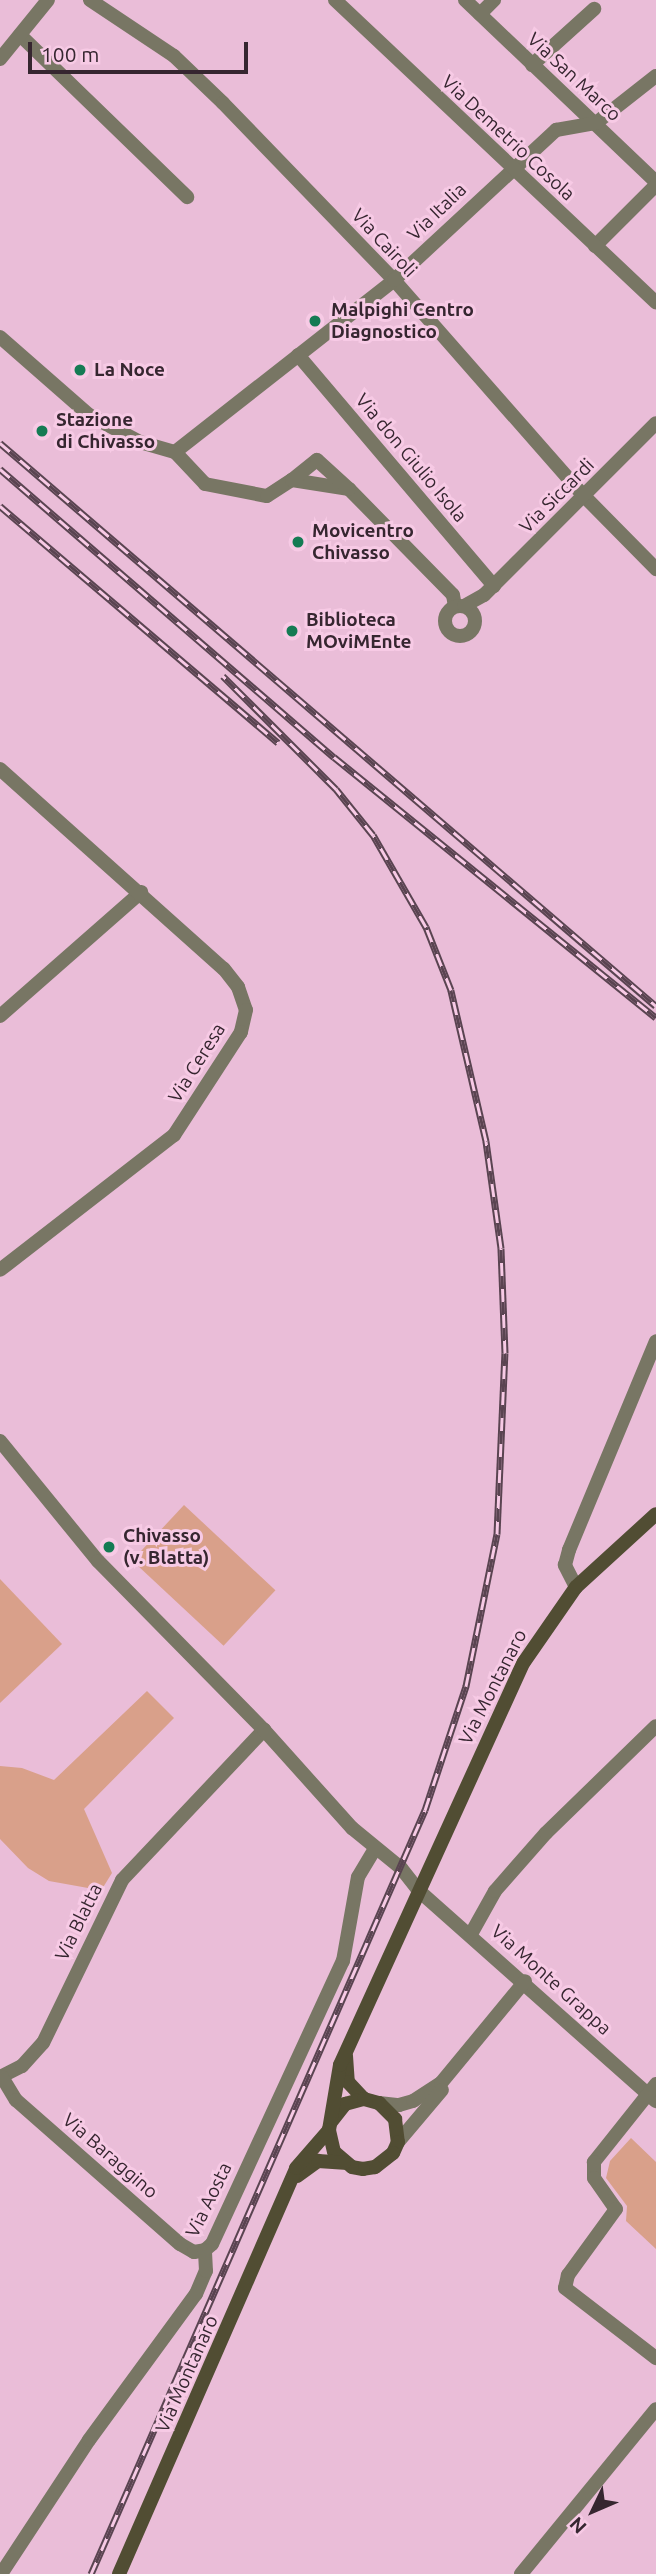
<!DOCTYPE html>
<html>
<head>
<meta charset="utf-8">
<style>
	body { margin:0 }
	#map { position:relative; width:656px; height:2574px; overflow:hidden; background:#eabdd8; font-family:Ubuntu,sans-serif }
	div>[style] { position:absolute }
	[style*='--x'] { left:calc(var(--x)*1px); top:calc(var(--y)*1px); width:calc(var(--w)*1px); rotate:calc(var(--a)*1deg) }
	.green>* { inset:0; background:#d9a08a; transform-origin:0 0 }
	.minor>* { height:14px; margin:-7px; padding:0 7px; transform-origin:7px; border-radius:7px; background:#787664 }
	.minor>.ring { margin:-7px; padding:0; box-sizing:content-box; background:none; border:14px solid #787664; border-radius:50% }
	.tertiary>* { height:14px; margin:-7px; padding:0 7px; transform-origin:7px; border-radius:7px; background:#787664 }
	.secondary>* { height:14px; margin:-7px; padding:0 7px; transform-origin:7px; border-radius:7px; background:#514d33 }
	.rail>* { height:7px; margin-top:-3.5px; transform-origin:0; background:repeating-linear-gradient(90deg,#f7cae5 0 13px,#5a4451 0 26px); box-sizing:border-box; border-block:2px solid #5a4451 }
	.dots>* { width:19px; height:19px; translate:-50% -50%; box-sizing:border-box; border:4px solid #f7cae5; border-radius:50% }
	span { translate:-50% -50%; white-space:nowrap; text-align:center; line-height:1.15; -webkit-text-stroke:6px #f7cae5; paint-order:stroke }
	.street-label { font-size:19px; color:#362630 }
	.poi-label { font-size:19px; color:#362630; font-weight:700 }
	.left { translate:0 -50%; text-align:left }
	.north { position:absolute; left:558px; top:2476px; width:70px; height:70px; -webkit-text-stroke:5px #f7cae5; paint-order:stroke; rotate:226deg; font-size:19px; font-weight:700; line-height:28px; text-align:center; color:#362630 }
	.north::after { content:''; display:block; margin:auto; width:24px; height:32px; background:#362630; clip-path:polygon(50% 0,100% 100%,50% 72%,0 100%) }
	.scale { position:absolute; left:28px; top:42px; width:220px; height:32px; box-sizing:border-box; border:4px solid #362630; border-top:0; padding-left:9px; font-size:21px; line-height:24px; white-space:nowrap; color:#362630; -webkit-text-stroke:5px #f7cae5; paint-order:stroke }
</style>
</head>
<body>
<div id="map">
	<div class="green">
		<div style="left:184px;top:1505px;width:125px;height:76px;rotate:43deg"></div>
		<div style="clip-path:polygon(0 1579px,62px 1644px,0 1703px)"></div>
		<div style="clip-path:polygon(147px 1691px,174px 1718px,84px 1809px,112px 1873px,97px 1897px,88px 1888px,49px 1881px,28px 1868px,0 1839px,0 1766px,22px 1768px,54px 1780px)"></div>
		<div style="clip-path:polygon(631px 2138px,656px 2162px,656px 2249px,626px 2221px,627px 2206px,606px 2178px,610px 2161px)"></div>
	</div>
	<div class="minor">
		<div style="--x:90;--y:0;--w:101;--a:33.7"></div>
		<div style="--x:174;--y:56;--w:68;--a:43.8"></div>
		<div style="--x:223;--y:103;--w:246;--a:46"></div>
		<div style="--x:394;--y:280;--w:288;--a:48.7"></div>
		<div style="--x:584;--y:496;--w:103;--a:45.4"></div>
		<div style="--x:465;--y:0;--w:264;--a:43.6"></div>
		<div style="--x:480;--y:14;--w:20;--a:-45"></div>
		<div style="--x:20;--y:35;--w:233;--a:44.1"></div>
		<div style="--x:0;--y:59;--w:76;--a:-50.9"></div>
		<div style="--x:532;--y:65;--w:84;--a:-42.1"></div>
		<div style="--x:596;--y:123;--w:76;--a:-38.1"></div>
		<div style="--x:595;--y:246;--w:86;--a:-45"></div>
		<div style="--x:0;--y:337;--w:118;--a:41.2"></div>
		<div style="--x:89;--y:415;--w:58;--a:27.9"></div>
		<div style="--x:140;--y:442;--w:36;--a:16"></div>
		<div style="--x:175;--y:452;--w:278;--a:-38.1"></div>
		<div style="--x:394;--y:280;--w:221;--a:-42.8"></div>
		<div style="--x:556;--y:130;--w:41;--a:-9.9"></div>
		<div style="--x:298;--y:355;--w:303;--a:49.7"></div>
		<div style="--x:175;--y:452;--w:44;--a:46.8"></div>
		<div style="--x:205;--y:484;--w:63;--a:11"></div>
		<div style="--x:267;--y:496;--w:30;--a:-33"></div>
		<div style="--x:292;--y:480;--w:58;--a:9"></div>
		<div style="--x:349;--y:489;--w:148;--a:45.5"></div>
		<div style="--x:453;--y:595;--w:11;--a:80"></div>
		<div style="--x:292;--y:480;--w:32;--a:-39"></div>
		<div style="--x:317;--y:460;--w:43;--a:42.2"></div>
		<div class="ring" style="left:445px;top:606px;width:16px;height:16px"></div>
		<div style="--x:464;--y:606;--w:23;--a:-29"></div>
		<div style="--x:484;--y:595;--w:243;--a:-45"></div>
		<div style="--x:0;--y:1016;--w:188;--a:-41.3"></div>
		<div style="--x:576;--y:1587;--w:25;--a:-117"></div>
		<div style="--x:565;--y:1565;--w:16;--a:-75"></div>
		<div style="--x:569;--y:1550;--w:226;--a:-67.4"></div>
		<div style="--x:418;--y:1890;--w:318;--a:41.6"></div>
		<div style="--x:471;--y:1934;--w:49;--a:-60.8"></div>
		<div style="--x:495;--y:1891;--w:77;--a:-48.7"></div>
		<div style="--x:546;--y:1833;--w:153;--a:-44.2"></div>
		<div style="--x:0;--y:2077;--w:25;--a:-27"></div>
		<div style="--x:22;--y:2066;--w:31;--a:-48"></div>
		<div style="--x:43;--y:2043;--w:181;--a:-64.1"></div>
		<div style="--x:122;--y:1880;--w:207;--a:-46.6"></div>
		<div style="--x:2;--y:2077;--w:27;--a:59"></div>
		<div style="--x:16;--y:2100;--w:218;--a:41.3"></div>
		<div style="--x:180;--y:2244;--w:16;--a:30"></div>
		<div style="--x:194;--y:2252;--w:11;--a:-10"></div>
		<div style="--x:656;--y:2084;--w:100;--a:128.5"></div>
		<div style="--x:594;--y:2162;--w:16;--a:90"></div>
		<div style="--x:594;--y:2178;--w:38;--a:55"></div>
		<div style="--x:616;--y:2209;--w:82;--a:126"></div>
		<div style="--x:568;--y:2275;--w:13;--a:103"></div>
		<div style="--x:565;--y:2288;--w:115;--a:37.6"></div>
		<div style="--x:379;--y:2103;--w:20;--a:6"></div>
		<div style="--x:399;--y:2105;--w:15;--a:-16"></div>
		<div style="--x:413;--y:2101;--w:33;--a:-33"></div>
		<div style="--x:441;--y:2083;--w:132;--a:-50.5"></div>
		<div style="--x:398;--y:2142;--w:68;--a:-49.8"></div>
		<div style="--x:205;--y:2250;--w:9;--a:-41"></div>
		<div style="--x:212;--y:2244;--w:312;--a:-65.2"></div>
		<div style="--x:343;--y:1961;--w:85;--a:-79.9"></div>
		<div style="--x:358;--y:1877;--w:33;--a:-59"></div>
		<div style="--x:1;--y:2574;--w:160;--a:-56.7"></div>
		<div style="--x:89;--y:2440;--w:181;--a:-53.8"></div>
		<div style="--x:196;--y:2294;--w:25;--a:-67"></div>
		<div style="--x:206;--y:2271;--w:21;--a:-93"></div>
		<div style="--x:521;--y:2574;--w:213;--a:-50.7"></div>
	</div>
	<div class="tertiary">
		<div style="--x:335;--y:0;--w:441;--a:43.3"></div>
		<div style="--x:0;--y:769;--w:300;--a:41.8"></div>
		<div style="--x:224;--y:969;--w:23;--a:52"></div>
		<div style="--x:238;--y:987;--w:24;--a:71"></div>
		<div style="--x:246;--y:1010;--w:23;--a:103"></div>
		<div style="--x:241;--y:1032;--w:123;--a:123"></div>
		<div style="--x:174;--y:1135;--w:220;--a:142.2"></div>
		<div style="--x:0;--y:1441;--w:155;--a:50.8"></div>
		<div style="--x:98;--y:1561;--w:237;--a:45.5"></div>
		<div style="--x:264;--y:1730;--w:132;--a:48.1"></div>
		<div style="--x:352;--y:1828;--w:63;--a:39.2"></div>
		<div style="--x:401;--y:1868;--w:28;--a:52"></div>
	</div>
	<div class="secondary">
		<div style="--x:346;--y:2056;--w:26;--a:86"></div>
		<div style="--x:348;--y:2082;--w:23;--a:47"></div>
		<div style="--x:331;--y:2122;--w:23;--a:-52"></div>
		<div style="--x:345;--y:2104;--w:20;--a:-15"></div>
		<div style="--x:364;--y:2099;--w:16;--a:15"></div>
		<div style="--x:379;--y:2103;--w:23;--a:45"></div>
		<div style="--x:395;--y:2119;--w:23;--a:83"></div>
		<div style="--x:398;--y:2142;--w:12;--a:114"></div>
		<div style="--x:393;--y:2153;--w:23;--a:142"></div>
		<div style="--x:375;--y:2167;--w:12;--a:171"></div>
		<div style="--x:363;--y:2169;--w:11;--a:-170"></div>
		<div style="--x:352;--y:2167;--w:23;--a:-140"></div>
		<div style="--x:334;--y:2152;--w:23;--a:-103"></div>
		<div style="--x:329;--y:2130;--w:66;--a:-80.4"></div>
		<div style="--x:340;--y:2065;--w:443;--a:-65.5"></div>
		<div style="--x:524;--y:1662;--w:91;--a:-55.3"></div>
		<div style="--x:576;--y:1587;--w:108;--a:-42.4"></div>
		<div style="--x:297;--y:2176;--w:26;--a:-36"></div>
		<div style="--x:318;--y:2161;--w:26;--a:4"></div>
		<div style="--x:119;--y:2574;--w:443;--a:-66.4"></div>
		<div style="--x:296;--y:2168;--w:50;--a:-49"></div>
	</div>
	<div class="rail">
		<div style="--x:0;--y:443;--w:864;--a:40.64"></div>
		<div style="--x:0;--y:469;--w:441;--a:40.8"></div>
		<div style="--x:334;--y:757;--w:414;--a:39"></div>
		<div style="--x:0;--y:506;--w:365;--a:40.4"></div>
		<div style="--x:91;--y:2574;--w:834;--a:-66.39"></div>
		<div style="--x:425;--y:1810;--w:131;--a:-71.7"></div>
		<div style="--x:466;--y:1686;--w:155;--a:-78.5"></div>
		<div style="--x:497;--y:1534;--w:181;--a:-87.5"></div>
		<div style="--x:505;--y:1353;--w:105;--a:-92.2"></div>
		<div style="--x:501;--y:1248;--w:108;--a:-98"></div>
		<div style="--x:486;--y:1141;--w:155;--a:-103.1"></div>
		<div style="--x:451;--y:990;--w:68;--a:-111.6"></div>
		<div style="--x:426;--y:927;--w:106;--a:-119.9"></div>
		<div style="--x:373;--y:835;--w:59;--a:-128.8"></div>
		<div style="--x:336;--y:789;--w:160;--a:-135"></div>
	</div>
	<div class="dots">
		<div style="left:315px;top:321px;background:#157b54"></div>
		<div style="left:80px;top:370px;background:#157b54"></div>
		<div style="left:42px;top:431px;background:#157b54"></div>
		<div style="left:298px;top:542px;background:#157b54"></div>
		<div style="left:292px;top:631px;background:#157b54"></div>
		<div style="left:109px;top:1547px;background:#157b54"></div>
	</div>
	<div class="street-label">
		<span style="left:574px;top:77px;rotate:43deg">Via San Marco</span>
		<span style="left:508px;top:138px;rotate:43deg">Via Demetrio Cosola</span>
		<span style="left:437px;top:212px;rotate:-44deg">Via Italia</span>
		<span style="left:384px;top:243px;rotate:47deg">Via Cairoli</span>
		<span style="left:411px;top:458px;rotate:50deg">Via don Giulio Isola</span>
		<span style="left:557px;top:496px;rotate:-45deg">Via Siccardi</span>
		<span style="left:197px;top:1063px;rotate:-58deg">Via Ceresa</span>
		<span style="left:493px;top:1687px;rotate:-63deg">Via Montanaro</span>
		<span style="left:79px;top:1922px;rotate:-64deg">Via Blatta</span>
		<span style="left:551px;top:1980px;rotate:42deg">Via Monte Grappa</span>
		<span style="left:110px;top:2156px;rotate:41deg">Via Baraggino</span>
		<span style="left:209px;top:2200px;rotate:-64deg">Via Aosta</span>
		<span style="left:187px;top:2374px;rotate:-66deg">Via Montanaro</span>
	</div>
	<div class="poi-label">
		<span class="left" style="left:331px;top:321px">Malpighi Centro<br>Diagnostico</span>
		<span class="left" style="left:94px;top:370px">La Noce</span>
		<span class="left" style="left:56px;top:431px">Stazione<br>di Chivasso</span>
		<span class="left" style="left:312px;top:542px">Movicentro<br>Chivasso</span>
		<span class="left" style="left:306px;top:631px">Biblioteca<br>MOviMEnte</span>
		<span class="left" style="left:123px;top:1547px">Chivasso<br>(v. Blatta)</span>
	</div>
	<div class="north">N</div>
	<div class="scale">100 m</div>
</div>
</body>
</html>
